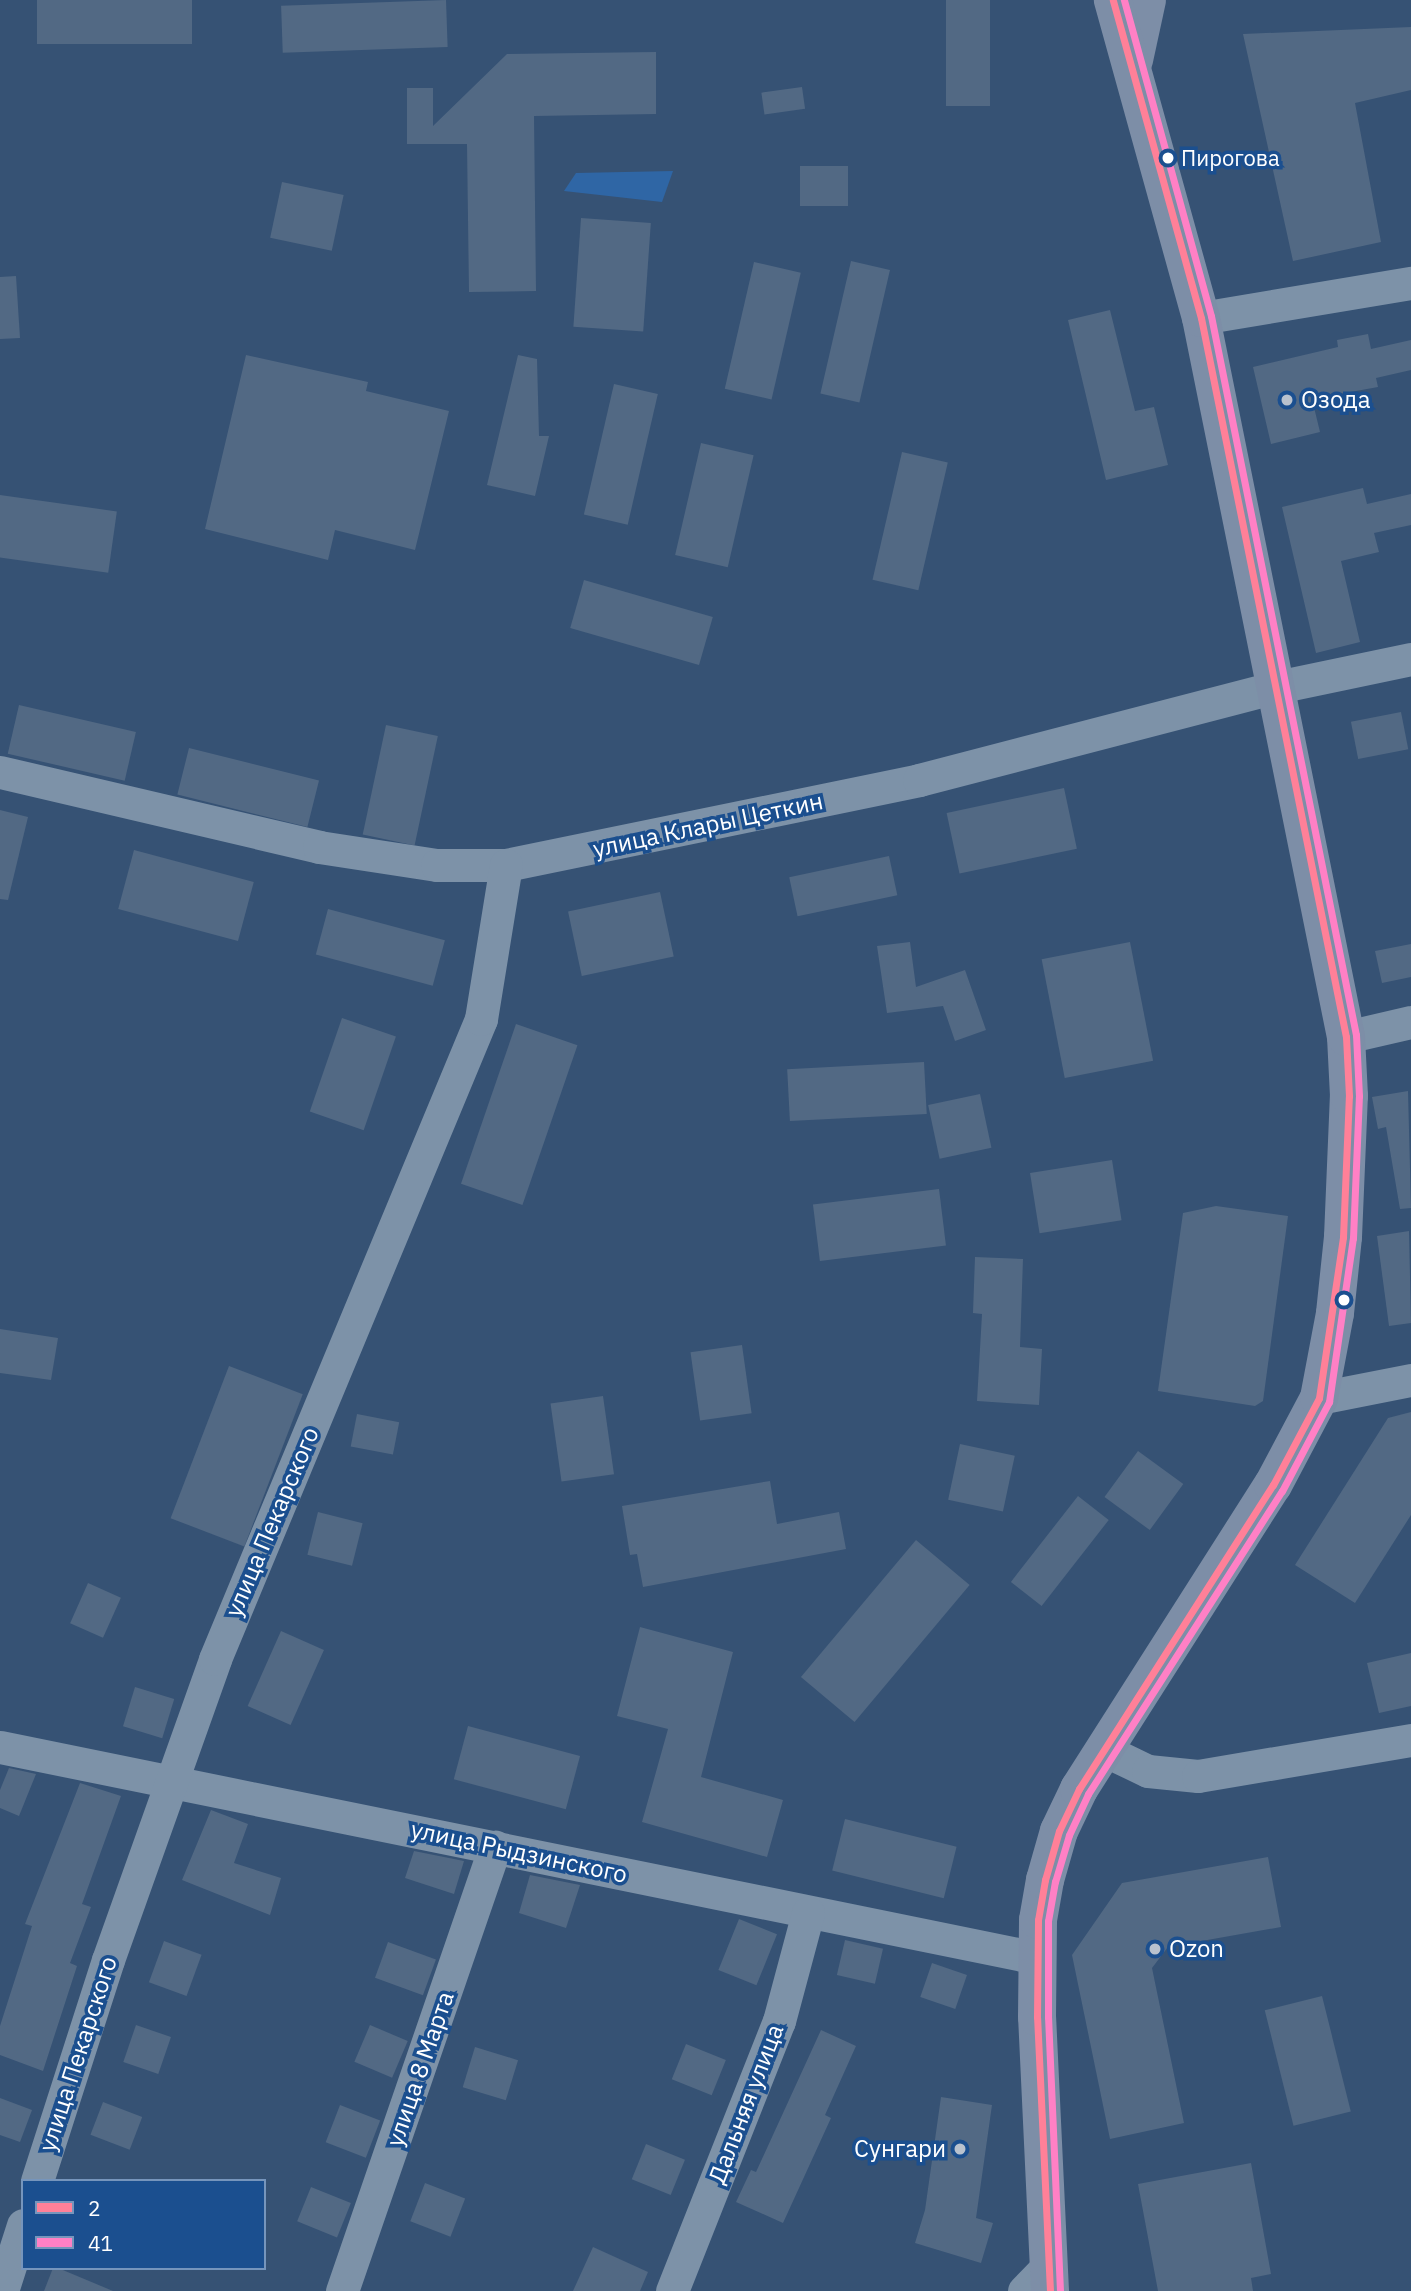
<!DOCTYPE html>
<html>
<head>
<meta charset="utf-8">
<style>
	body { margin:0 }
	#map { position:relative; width:1411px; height:2291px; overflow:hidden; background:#365274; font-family:"IBM Plex Sans",sans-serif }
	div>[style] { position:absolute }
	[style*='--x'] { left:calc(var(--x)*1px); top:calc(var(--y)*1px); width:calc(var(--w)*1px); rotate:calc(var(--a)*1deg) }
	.green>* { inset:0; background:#2f66a5 }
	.building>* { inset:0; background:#526984; transform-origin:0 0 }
	.minor>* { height:33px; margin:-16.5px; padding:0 16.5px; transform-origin:16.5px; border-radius:16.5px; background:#7d92a8 }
	.major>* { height:38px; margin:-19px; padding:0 19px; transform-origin:19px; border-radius:19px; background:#7d8ea7 }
	.bus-1>* { height:7px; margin:-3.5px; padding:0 3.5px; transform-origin:3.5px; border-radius:3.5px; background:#ff8098 }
	.bus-2>* { height:7px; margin:-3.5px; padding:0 3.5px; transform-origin:3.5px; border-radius:3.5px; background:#ff80c5 }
	.dots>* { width:19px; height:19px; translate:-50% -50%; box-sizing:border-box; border:4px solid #1b4f8f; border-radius:50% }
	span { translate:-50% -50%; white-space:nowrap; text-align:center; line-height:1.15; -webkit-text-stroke:7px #1b4f8f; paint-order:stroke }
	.bus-label { font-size:22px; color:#fff }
	.left { translate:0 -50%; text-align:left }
	.poi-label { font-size:24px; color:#fff }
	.right { translate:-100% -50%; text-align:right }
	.street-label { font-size:24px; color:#fff }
	.legend { position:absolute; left:21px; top:2179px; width:245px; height:91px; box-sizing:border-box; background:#1b4f8f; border:2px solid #7695bc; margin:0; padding:9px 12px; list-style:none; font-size:21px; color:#fff }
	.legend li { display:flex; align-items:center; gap:14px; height:35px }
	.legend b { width:35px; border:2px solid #7695bc }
</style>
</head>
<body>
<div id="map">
	<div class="green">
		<div style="clip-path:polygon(673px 171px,662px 202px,564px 191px,576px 173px)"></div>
	</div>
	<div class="building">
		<div style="left:192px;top:0;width:44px;height:155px;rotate:90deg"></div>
		<div style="left:446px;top:0;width:47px;height:165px;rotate:88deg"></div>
		<div style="left:946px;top:0;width:44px;height:106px"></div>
		<div style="clip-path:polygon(1411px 27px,1411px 90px,1355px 103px,1381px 242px,1293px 261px,1243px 34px)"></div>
		<div style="clip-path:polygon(656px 52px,656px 114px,534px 116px,536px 291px,469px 292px,467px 144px,407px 144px,407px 88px,433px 88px,433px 126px,507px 54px)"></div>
		<div style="left:802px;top:87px;width:22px;height:41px;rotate:82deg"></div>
		<div style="left:800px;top:166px;width:48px;height:40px"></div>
		<div style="left:282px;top:182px;width:63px;height:57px;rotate:12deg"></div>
		<div style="left:581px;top:218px;width:70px;height:109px;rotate:4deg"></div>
		<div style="left:851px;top:261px;width:40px;height:136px;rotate:13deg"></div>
		<div style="left:754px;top:262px;width:48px;height:130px;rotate:13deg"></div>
		<div style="clip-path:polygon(16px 276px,20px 338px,0 339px,0 277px)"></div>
		<div style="clip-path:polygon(1110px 310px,1135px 411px,1154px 407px,1168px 465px,1106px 480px,1068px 320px)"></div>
		<div style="clip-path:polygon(1368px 334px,1371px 349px,1411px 340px,1411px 370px,1376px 378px,1378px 387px,1312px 399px,1320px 432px,1271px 444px,1253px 367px,1338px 347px,1337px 340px)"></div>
		<div style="clip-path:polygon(246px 355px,368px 382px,366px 391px,449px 411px,415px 550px,335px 530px,328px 560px,205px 529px)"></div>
		<div style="clip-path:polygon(518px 355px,537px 359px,539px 436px,549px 436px,535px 496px,487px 485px)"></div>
		<div style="left:614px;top:384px;width:45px;height:134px;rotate:13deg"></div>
		<div style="left:701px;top:443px;width:54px;height:115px;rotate:13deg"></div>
		<div style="left:902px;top:452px;width:47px;height:131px;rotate:13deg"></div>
		<div style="clip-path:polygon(1363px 488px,1367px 504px,1411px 494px,1411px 525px,1374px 533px,1379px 552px,1341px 561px,1360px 642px,1316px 653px,1282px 507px)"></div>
		<div style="left:0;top:495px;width:118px;height:62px;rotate:8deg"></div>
		<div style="left:584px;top:580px;width:134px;height:50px;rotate:16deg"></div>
		<div style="left:19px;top:705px;width:120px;height:50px;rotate:13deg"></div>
		<div style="left:1401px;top:712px;width:38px;height:51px;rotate:79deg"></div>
		<div style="left:386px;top:725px;width:53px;height:112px;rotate:12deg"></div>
		<div style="left:189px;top:748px;width:134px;height:48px;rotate:14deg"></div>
		<div style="left:1064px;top:788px;width:62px;height:120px;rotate:78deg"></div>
		<div style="clip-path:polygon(0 810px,28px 817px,8px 900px,0 899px)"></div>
		<div style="left:134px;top:850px;width:124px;height:61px;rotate:15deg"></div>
		<div style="left:889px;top:856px;width:40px;height:102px;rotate:78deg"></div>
		<div style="left:660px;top:892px;width:66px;height:94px;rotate:78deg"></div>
		<div style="left:328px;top:909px;width:121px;height:47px;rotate:15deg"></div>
		<div style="clip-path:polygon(910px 942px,916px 987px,965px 970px,986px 1030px,955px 1041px,943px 1006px,887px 1013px,877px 946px)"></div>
		<div style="left:1130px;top:942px;width:121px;height:90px;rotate:79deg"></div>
		<div style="clip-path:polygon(1411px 944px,1411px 977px,1382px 983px,1375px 951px)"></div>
		<div style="left:342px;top:1018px;width:57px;height:99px;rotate:19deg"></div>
		<div style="left:516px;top:1024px;width:65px;height:169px;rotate:19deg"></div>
		<div style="left:924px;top:1062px;width:52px;height:137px;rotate:87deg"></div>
		<div style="clip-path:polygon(1408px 1091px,1411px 1208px,1400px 1209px,1386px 1127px,1378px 1129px,1372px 1097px)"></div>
		<div style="left:980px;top:1094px;width:55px;height:53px;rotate:78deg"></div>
		<div style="left:1112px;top:1160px;width:61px;height:83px;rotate:81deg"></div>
		<div style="left:939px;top:1189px;width:57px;height:127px;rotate:83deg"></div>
		<div style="clip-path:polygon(1216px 1206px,1288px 1216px,1263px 1401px,1255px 1406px,1158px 1391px,1183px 1213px)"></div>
		<div style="clip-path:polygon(1409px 1231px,1411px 1323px,1389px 1326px,1377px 1236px)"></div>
		<div style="clip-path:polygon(975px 1257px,1023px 1259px,1020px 1347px,1042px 1349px,1039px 1405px,977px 1401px,982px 1314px,973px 1313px)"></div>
		<div style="clip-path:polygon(0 1329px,58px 1338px,51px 1380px,0 1373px)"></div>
		<div style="left:742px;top:1345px;width:69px;height:52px;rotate:82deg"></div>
		<div style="left:229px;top:1366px;width:79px;height:163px;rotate:21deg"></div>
		<div style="left:603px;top:1396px;width:79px;height:53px;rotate:82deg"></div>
		<div style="clip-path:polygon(1411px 1412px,1411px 1515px,1355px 1603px,1295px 1565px,1388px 1418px)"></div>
		<div style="left:357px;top:1414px;width:43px;height:33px;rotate:11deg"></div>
		<div style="left:960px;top:1444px;width:56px;height:57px;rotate:12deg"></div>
		<div style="left:1138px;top:1451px;width:56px;height:57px;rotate:36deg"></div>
		<div style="clip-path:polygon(770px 1481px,777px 1524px,839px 1512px,846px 1549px,643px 1587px,637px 1554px,630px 1555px,622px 1506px)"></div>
		<div style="left:1078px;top:1496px;width:39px;height:109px;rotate:38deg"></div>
		<div style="left:318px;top:1512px;width:46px;height:44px;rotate:14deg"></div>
		<div style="left:916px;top:1540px;width:70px;height:179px;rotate:40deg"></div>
		<div style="left:88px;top:1583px;width:36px;height:44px;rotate:24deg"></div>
		<div style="clip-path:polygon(640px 1627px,733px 1652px,701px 1777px,783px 1800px,767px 1857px,642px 1822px,668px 1729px,617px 1716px)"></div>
		<div style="left:281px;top:1631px;width:47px;height:82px;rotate:24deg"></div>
		<div style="clip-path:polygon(1411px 1653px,1411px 1706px,1379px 1713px,1367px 1663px)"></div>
		<div style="left:135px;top:1687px;width:41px;height:41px;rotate:17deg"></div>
		<div style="left:468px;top:1726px;width:116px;height:55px;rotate:15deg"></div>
		<div style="clip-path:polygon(9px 1768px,36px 1774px,19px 1816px,0 1808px,0 1790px)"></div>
		<div style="clip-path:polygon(80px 1783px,121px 1796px,82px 1904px,91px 1907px,70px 1963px,77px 1966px,43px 2071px,0 2055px,0 2026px,32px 1926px,25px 1924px)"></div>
		<div style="clip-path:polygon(211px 1810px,248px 1824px,234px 1863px,281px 1878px,270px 1915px,182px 1880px)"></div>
		<div style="left:845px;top:1819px;width:115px;height:53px;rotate:14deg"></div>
		<div style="clip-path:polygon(414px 1851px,464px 1861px,454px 1894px,405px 1878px)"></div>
		<div style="clip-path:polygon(1268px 1857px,1281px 1927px,1168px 1947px,1152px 1968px,1184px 2123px,1110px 2139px,1072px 1955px,1122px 1883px)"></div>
		<div style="clip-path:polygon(530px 1875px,580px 1885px,566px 1928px,519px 1913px)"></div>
		<div style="left:739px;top:1919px;width:41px;height:55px;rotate:22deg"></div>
		<div style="left:845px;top:1940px;width:39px;height:36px;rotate:13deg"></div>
		<div style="left:164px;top:1941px;width:40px;height:44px;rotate:20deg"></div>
		<div style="left:388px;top:1942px;width:51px;height:38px;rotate:20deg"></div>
		<div style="left:932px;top:1963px;width:37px;height:36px;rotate:19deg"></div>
		<div style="left:1322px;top:1996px;width:119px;height:59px;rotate:76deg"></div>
		<div style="left:136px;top:2025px;width:37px;height:39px;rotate:19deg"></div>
		<div style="left:370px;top:2025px;width:41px;height:40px;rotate:23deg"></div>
		<div style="clip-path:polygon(821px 2030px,856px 2046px,825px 2115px,831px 2118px,783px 2223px,736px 2202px,751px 2170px,756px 2172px)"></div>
		<div style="left:686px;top:2044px;width:43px;height:38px;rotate:22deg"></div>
		<div style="left:475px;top:2047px;width:45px;height:42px;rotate:17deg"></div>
		<div style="clip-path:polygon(941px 2097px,992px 2105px,976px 2218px,993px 2223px,981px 2263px,915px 2243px,925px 2210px)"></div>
		<div style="clip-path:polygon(0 2098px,32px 2110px,20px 2142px,0 2135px)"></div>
		<div style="left:103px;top:2102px;width:42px;height:35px;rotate:21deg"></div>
		<div style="left:340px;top:2105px;width:43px;height:40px;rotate:21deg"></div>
		<div style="left:646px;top:2144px;width:42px;height:38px;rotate:22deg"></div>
		<div style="clip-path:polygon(1251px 2163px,1271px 2274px,1251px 2278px,1253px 2291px,1158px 2291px,1138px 2184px)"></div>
		<div style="left:425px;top:2183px;width:43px;height:41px;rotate:21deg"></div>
		<div style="left:311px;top:2187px;width:43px;height:37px;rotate:22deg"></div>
		<div style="clip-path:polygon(593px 2247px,648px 2272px,640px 2291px,573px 2291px)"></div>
		<div style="clip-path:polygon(53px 2268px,58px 2268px,113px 2291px,44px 2291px)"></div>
	</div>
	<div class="minor">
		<div style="--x:1201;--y:318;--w:213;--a:-9.5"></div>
		<div style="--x:0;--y:772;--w:328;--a:13.2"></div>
		<div style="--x:319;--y:847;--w:119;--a:8.7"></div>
		<div style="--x:437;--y:865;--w:69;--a:0"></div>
		<div style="--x:506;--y:865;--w:422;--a:-11.6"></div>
		<div style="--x:919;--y:780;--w:370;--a:-14.6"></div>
		<div style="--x:1277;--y:687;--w:137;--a:-11.8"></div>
		<div style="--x:1346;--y:1037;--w:67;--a:-13"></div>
		<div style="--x:1319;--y:1398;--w:94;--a:-11.1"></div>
		<div style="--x:0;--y:1747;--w:1058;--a:11.5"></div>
		<div style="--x:1102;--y:1749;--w:51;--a:25.6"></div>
		<div style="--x:1148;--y:1771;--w:50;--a:5.7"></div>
		<div style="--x:1198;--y:1776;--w:216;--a:-9.6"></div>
		<div style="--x:37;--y:2181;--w:232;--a:-72.2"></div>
		<div style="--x:108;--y:1960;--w:319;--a:-70.4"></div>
		<div style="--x:215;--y:1659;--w:693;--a:-67.43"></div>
		<div style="--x:481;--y:1019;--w:156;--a:-80.8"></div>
		<div style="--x:2;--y:2291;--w:69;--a:-72.3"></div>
		<div style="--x:342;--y:2291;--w:470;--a:-71"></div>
		<div style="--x:672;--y:2291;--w:290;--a:-68.4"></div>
		<div style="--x:779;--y:2021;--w:112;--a:-75"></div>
		<div style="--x:1024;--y:2291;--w:36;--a:-46"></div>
	</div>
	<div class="major">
		<div style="--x:1134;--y:60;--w:61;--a:-77.8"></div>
		<div style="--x:1050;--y:2291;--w:274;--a:-92.7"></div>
		<div style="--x:1037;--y:2017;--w:97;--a:-89.4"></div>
		<div style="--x:1038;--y:1920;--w:41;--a:-80.1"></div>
		<div style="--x:1045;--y:1880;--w:51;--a:-74.1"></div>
		<div style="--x:1059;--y:1831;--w:47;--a:-64.5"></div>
		<div style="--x:1079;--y:1789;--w:361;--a:-57.5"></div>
		<div style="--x:1273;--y:1485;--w:98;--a:-62.1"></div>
		<div style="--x:1319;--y:1398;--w:86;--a:-79.3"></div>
		<div style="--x:1335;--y:1313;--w:76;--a:-84"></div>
		<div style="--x:1343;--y:1237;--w:141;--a:-87.6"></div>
		<div style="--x:1349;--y:1096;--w:59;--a:-92.9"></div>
		<div style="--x:1346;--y:1037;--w:733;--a:-101.4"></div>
		<div style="--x:1201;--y:318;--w:330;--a:-105.5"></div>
	</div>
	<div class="bus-1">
		<div style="--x:1050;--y:2291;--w:274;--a:-92.7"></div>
		<div style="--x:1037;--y:2017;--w:97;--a:-89.4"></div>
		<div style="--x:1038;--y:1920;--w:41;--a:-80.1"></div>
		<div style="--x:1045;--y:1880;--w:51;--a:-74.1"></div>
		<div style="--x:1059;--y:1831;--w:47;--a:-64.5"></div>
		<div style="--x:1079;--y:1789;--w:361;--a:-57.5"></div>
		<div style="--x:1273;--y:1485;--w:98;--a:-62.1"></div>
		<div style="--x:1319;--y:1398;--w:163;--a:-81.5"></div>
		<div style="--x:1343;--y:1237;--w:141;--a:-87.6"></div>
		<div style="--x:1349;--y:1096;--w:59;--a:-92.9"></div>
		<div style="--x:1346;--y:1037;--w:733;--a:-101.4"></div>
		<div style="--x:1201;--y:318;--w:330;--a:-105.5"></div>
	</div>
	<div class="bus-2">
		<div style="--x:1060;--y:2291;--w:274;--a:-92.5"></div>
		<div style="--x:1048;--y:2017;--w:96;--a:-90"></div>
		<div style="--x:1048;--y:1921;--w:40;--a:-80"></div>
		<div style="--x:1055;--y:1882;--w:49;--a:-73.4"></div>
		<div style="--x:1069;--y:1835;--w:45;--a:-65.1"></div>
		<div style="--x:1088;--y:1794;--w:360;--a:-57.4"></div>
		<div style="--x:1282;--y:1491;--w:101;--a:-62.2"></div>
		<div style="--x:1329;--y:1402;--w:166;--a:-81.7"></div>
		<div style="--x:1353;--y:1238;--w:142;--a:-87.6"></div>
		<div style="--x:1359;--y:1096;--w:61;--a:-92.8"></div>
		<div style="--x:1356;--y:1035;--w:733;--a:-101.4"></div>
		<div style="--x:1211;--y:316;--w:328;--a:-105.4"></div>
	</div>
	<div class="dots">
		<div style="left:1168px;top:158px;background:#fff"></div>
		<div style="left:1287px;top:400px;background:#b9c2ce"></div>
		<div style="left:1344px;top:1300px;background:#fff"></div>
		<div style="left:1155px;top:1949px;background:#b9c2ce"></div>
		<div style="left:960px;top:2149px;background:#b9c2ce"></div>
	</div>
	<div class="bus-label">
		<span class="left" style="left:1181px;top:158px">Пирогова</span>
	</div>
	<div class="poi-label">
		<span class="left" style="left:1301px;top:400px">Озода</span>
		<span class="left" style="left:1169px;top:1949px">Ozon</span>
		<span class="right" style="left:946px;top:2149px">Сунгари</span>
	</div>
	<div class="street-label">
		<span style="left:708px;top:825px;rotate:-12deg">улица Клары Цеткин</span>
		<span style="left:272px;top:1522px;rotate:-67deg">улица Пекарского</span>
		<span style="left:519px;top:1852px;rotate:12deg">улица Рыдзинского</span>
		<span style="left:78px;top:2054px;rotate:-72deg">улица Пекарского</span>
		<span style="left:420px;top:2069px;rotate:-71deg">улица 8 Марта</span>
		<span style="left:746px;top:2104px;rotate:-69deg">Дальняя улица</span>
	</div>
	<ul class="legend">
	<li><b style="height:9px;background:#ff8098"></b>2</li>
	<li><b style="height:9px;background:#ff80c5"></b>41</li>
	</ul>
</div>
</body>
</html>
